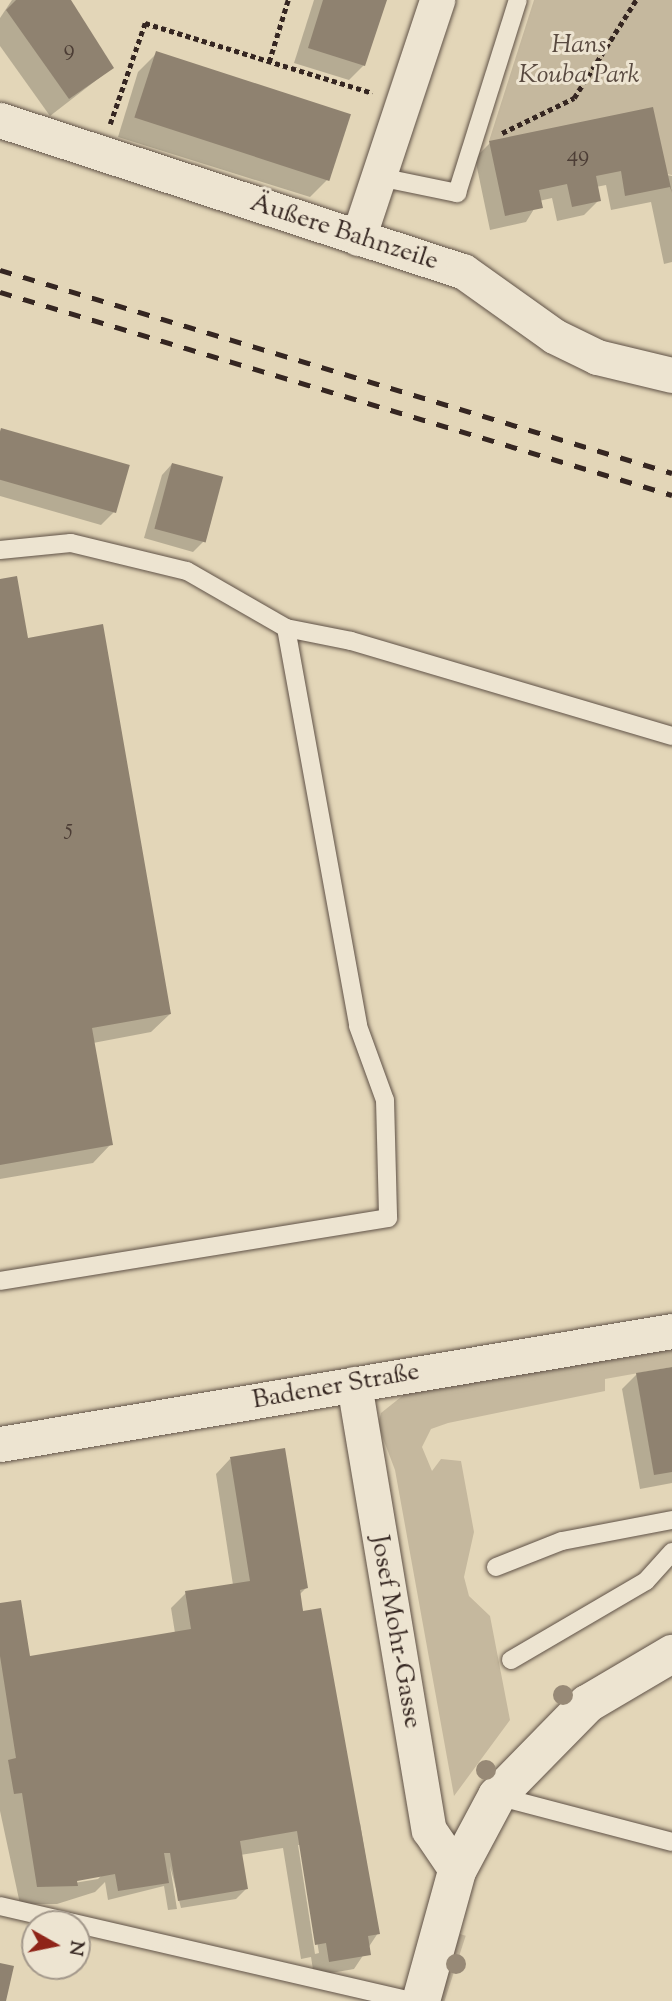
<!DOCTYPE html>
<html>
<head>
<meta charset="utf-8">
<style>
	body { margin:0 }
	#map { position:relative; width:672px; height:2001px; overflow:hidden; background:#e3d6b8; font-family:"Sorts Mill Goudy",serif }
	div>[style] { position:absolute }
	[style*='--x'] { left:calc(var(--x)*1px); top:calc(var(--y)*1px); width:calc(var(--w)*1px); rotate:calc(var(--a)*1deg) }
	.green>* { inset:0; background:#c5b89e; transform-origin:0 0 }
	.shadow>* { inset:0; background:#0003 }
	.building>* { inset:0; background:#8f8270; transform-origin:0 0 }
	.path>* { height:4.5px; margin-top:-2.25px; transform-origin:0; background:repeating-linear-gradient(90deg,#352621 0 5px,transparent 0 8.5px) }
	.roads { filter:drop-shadow(0 0 2px #605247) drop-shadow(0 0 2px #605247) }
	.lane>* { height:18px; margin:-9px; padding:0 9px; transform-origin:9px; border-radius:9px; background:#ede4d1 }
	.street>* { height:35px; margin:-17.5px; padding:0 17.5px; transform-origin:17.5px; border-radius:17.5px; background:#ede4d1 }
	.secondary>* { height:38px; margin:-19px; padding:0 19px; transform-origin:19px; border-radius:19px; background:#ede4d1 }
	.rail>* { height:5px; margin-top:-2.5px; transform-origin:0; background:repeating-linear-gradient(90deg,#352621 0 12px,transparent 0 24px) }
	.trees>* { width:20px; height:20px; margin:-10px; border-radius:50%; background:#978976 }
	span { translate:-50% -50%; white-space:nowrap; text-align:center; line-height:1.15; -webkit-text-stroke:6px #ede4d1; paint-order:stroke }
	.number-label { font-size:23px; color:#4c3d35 }
	.number-label span { -webkit-text-stroke-width:0 }
	.park-label { font-size:26px; color:#594a40; font-style:italic }
	.street-label { font-size:26px; color:#352621 }
	.north { position:absolute; left:21px; top:1910px; width:70px; height:70px; box-sizing:border-box; background:#ede4d1; border:2px solid #a3988b; border-radius:50%; rotate:99deg; font-size:19px; font-weight:700; line-height:28px; text-align:center; color:#352621 }
	.north::after { content:''; display:block; margin:auto; width:24px; height:32px; background:#8f2418; clip-path:polygon(50% 0,100% 100%,50% 72%,0 100%) }
</style>
</head>
<body>
<div id="map">
	<div class="green">
		<div style="clip-path:polygon(534px 0,672px 0,672px 175px,489px 141px)"></div>
		<div style="clip-path:polygon(672px 1348px,672px 1367px,605px 1379px,605px 1391px,448px 1423px,431px 1429px,422px 1447px,432px 1471px,441px 1459px,461px 1461px,474px 1532px,464px 1577px,469px 1596px,490px 1616px,510px 1720px,454px 1796px,395px 1470px,378px 1425px,381px 1413px,406px 1393px)"></div>
		<div style="left:460px;top:1934px;width:6px;height:69px;rotate:18deg"></div>
	</div>
	<div class="shadow">
		<div style="clip-path:polygon(12px 0,69px 0,112px 68px,50px 116px,0 46px,0 18px)"></div>
		<div style="clip-path:polygon(314px 0,385px 0,364px 65px,349px 80px,294px 63px)"></div>
		<div style="clip-path:polygon(157px 53px,328px 179px,310px 197px,118px 137px,138px 72px)"></div>
		<div style="clip-path:polygon(490px 143px,672px 176px,672px 262px,664px 264px,651px 202px,611px 210px,606px 185px,596px 187px,599px 200px,584px 215px,557px 221px,552px 198px,539px 201px,526px 222px,490px 230px,475px 158px)"></div>
		<div style="clip-path:polygon(0 432px,1px 430px,116px 510px,101px 525px,0 496px)"></div>
		<div style="clip-path:polygon(172px 464px,203px 542px,193px 552px,144px 538px,162px 475px)"></div>
		<div style="clip-path:polygon(0 580px,170px 1014px,151px 1032px,93px 1043px,111px 1144px,93px 1163px,0 1179px)"></div>
		<div style="clip-path:polygon(672px 1368px,672px 1483px,640px 1489px,622px 1389px,637px 1374px)"></div>
		<div style="clip-path:polygon(evenodd,230px 1459px,306px 1588px,299px 1595px,355px 1823px,360px 1823px,378px 1933px,354px 1969px,314px 1976px,311px 1957px,301px 1959px,283px 1848px,240px 1855px,246px 1889px,236px 1899px,181px 1908px,170px 1866px,177px 1909px,168px 1910px,164px 1886px,108px 1900px,105px 1882px,95px 1892px,57px 1904px,20px 1904px,0 1811px,0 1605px,29px 1658px,175px 1633px,171px 1608px,186px 1593px,233px 1585px,216px 1474px,230px 1459px,298px 1845px,301px 1845px,319px 1953px,315px 1954px,298px 1845px,230px 1459px,102px 1875px,98px 1879px,68px 1884px,68px 1880px,102px 1875px)"></div>
	</div>
	<div class="building">
		<div style="clip-path:polygon(16px 0,71px 0,114px 68px,69px 99px,6px 10px)"></div>
		<div style="clip-path:polygon(323px 0,387px 0,365px 66px,308px 48px)"></div>
		<div style="left:156px;top:51px;width:205px;height:70px;rotate:18deg"></div>
		<div style="clip-path:polygon(653px 107px,672px 193px,670px 187px,625px 196px,621px 171px,596px 176px,601px 201px,572px 207px,567px 184px,539px 190px,543px 208px,505px 216px,489px 141px)"></div>
		<div style="left:1px;top:428px;width:134px;height:50px;rotate:16deg"></div>
		<div style="left:172px;top:463px;width:53px;height:68px;rotate:15deg"></div>
		<div style="clip-path:polygon(17px 576px,28px 638px,103px 624px,171px 1014px,92px 1028px,113px 1145px,0 1165px,0 579px)"></div>
		<div style="clip-path:polygon(672px 1367px,672px 1472px,654px 1475px,636px 1373px)"></div>
		<div style="clip-path:polygon(285px 1448px,308px 1588px,300px 1590px,303px 1611px,321px 1608px,380px 1934px,368px 1936px,371px 1955px,329px 1962px,326px 1943px,315px 1945px,297px 1831px,240px 1841px,248px 1889px,178px 1901px,170px 1853px,164px 1853px,169px 1883px,118px 1891px,115px 1874px,77px 1881px,78px 1886px,37px 1887px,22px 1793px,14px 1794px,8px 1760px,16px 1758px,0 1656px,0 1603px,21px 1600px,30px 1656px,191px 1629px,185px 1591px,250px 1581px,230px 1457px)"></div>
		<div style="clip-path:polygon(0 1963px,14px 1966px,6px 2001px,0 2001px)"></div>
	</div>
	<div class="path">
		<div style="--x:269;--y:62;--w:65;--a:-73"></div>
		<div style="--x:110;--y:124;--w:107;--a:-70.9"></div>
		<div style="--x:145;--y:23;--w:238;--a:17.1"></div>
		<div style="--x:502;--y:133;--w:80;--a:-25.9"></div>
		<div style="--x:574;--y:98;--w:116;--a:-57.7"></div>
	</div>
	<div class="roads">
		<div class="lane">
			<div style="--x:379;--y:177;--w:80;--a:11.6"></div>
			<div style="--x:457;--y:193;--w:202;--a:-72.5"></div>
			<div style="--x:0;--y:550;--w:71;--a:-5.6"></div>
			<div style="--x:71;--y:543;--w:119;--a:13.6"></div>
			<div style="--x:187;--y:571;--w:114;--a:29.9"></div>
			<div style="--x:286;--y:628;--w:404;--a:79.7"></div>
			<div style="--x:358;--y:1026;--w:79;--a:70"></div>
			<div style="--x:385;--y:1100;--w:118;--a:88.5"></div>
			<div style="--x:388;--y:1218;--w:393;--a:170.8"></div>
			<div style="--x:286;--y:628;--w:66;--a:11.3"></div>
			<div style="--x:351;--y:641;--w:335;--a:16.5"></div>
			<div style="--x:496;--y:1567;--w:71;--a:-21.5"></div>
			<div style="--x:562;--y:1541;--w:112;--a:-10.8"></div>
			<div style="--x:511;--y:1660;--w:156;--a:-30.3"></div>
			<div style="--x:646;--y:1581;--w:39;--a:-48"></div>
			<div style="--x:497;--y:1796;--w:181;--a:14.7"></div>
			<div style="--x:0;--y:1906;--w:421;--a:13"></div>
		</div>
		<div class="street">
			<div style="--x:0;--y:120;--w:487;--a:18.1"></div>
			<div style="--x:463;--y:271;--w:112;--a:35.5"></div>
			<div style="--x:554;--y:336;--w:48;--a:26"></div>
			<div style="--x:597;--y:357;--w:77;--a:13.5"></div>
			<div style="--x:358;--y:238;--w:251;--a:-71.6"></div>
			<div style="--x:354;--y:1384;--w:452;--a:80.5"></div>
			<div style="--x:429;--y:1830;--w:50;--a:55.7"></div>
			<div style="--x:0;--y:1444;--w:681;--a:-9.55"></div>
		</div>
		<div class="secondary">
			<div style="--x:421;--y:2001;--w:135;--a:-74.5"></div>
			<div style="--x:457;--y:1871;--w:85;--a:-61.9"></div>
			<div style="--x:497;--y:1796;--w:129;--a:-45.6"></div>
			<div style="--x:587;--y:1704;--w:99;--a:-30.5"></div>
		</div>
	</div>
	<div class="rail">
		<div style="--x:0;--y:270;--w:702;--a:16.81"></div>
		<div style="--x:0;--y:292;--w:702;--a:16.81"></div>
	</div>
	<div class="trees">
		<div style="left:563px;top:1695px"></div>
		<div style="left:486px;top:1770px"></div>
		<div style="left:456px;top:1964px"></div>
	</div>
	<div class="number-label">
		<span style="left:69px;top:50px">9</span>
		<span style="left:578px;top:156px">49</span>
		<span style="left:69px;top:829px">5</span>
	</div>
	<div class="park-label">
		<span style="left:579px;top:61px">Hans<br>Kouba Park</span>
	</div>
	<div class="street-label">
		<span style="left:344px;top:233px;rotate:18deg">Äußere Bahnzeile</span>
		<span style="left:336px;top:1387px;rotate:-10deg">Badener Straße</span>
		<span style="left:395px;top:1632px;rotate:80deg">Josef Mohr-Gasse</span>
	</div>
	<div class="north">N</div>
</div>
</body>
</html>
